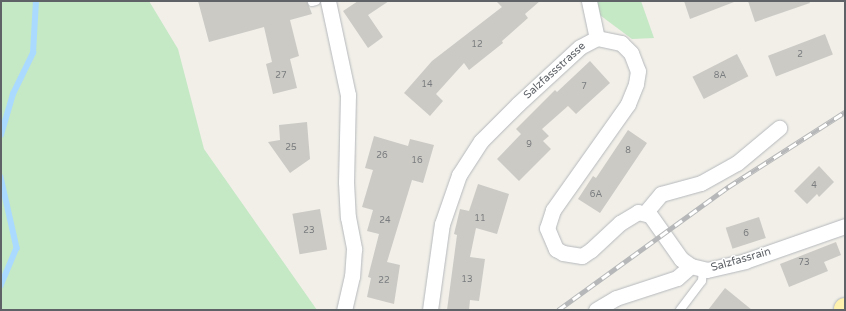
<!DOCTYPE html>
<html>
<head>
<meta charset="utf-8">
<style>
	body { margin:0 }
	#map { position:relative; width:846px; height:311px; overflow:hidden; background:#f1efe8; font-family:"Varela Round",sans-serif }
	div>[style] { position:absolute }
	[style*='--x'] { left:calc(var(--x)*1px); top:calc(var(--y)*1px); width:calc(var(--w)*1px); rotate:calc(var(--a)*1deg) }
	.green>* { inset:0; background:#c5e8c5 }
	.stream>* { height:5.5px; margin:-2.75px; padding:0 2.75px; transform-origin:2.75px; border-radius:2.75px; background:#aadaff }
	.building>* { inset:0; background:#cccac5; transform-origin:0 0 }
	.roads { filter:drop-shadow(0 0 1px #b5b8bc) drop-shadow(0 0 1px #b5b8bc) }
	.service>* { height:8px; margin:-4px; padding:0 4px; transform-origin:4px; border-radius:4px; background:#fff }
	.minor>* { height:15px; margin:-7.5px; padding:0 7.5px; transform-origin:7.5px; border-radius:7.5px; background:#fff }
	.primary>* { height:22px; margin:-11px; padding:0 11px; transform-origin:11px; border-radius:11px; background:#fff2af }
	.rail>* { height:4.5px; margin-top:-2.25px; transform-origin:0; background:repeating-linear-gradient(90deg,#fff 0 9px,#b6b7b8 0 18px); box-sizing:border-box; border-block:1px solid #b6b7b8 }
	span { translate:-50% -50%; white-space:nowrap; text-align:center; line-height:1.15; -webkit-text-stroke:3px #fff; paint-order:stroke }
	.number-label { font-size:9px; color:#7a7d7f }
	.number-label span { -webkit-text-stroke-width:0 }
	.street-label { font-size:11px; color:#5f6368 }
	.frame { position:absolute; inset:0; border:2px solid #5f6368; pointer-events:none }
</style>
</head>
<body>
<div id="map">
	<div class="green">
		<div style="clip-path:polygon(1px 1px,149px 1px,178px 49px,204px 149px,317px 310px,1px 310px)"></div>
		<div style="clip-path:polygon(581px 1px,641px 1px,654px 38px,632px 39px)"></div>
	</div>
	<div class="stream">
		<div style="--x:1;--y:135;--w:43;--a:-73.7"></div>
		<div style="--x:13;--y:94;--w:46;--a:-64"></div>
		<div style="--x:33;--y:53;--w:52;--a:-86.7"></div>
		<div style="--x:1;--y:177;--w:73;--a:77.3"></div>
		<div style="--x:17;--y:248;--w:41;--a:112.8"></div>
	</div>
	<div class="building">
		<div style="clip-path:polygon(198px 1px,307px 1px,312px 14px,290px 20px,299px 56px,290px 59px,297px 88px,273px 94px,266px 64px,272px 62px,264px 27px,209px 42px)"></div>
		<div style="clip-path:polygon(358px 1px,389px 1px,368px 15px,383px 37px,368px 48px,343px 11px)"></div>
		<div style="clip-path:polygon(496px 1px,540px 1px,525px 14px,528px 18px,502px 41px,503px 43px,469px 70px,464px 63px,436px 94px,443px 101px,430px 116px,404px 93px,432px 61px,502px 7px)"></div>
		<div style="clip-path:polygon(684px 1px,734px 1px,734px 2px,690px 19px)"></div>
		<div style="clip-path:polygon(748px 1px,809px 1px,810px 3px,755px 22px)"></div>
		<div style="left:825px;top:34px;width:22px;height:61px;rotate:69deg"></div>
		<div style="left:737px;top:54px;width:25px;height:50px;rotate:63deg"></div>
		<div style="clip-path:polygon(590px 61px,610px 83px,576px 114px,568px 106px,542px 129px,549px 136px,543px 141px,551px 149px,519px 181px,497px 159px,521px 134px,516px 129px,555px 90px,557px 92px)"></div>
		<div style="clip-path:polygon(307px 122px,310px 159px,290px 173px,268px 142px,280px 140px,279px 125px)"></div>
		<div style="clip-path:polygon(628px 130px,647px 143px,600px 213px,578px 199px,593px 176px,596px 178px)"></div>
		<div style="clip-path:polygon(374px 136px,408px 146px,410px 139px,434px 145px,423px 183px,412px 180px,387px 262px,400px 265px,394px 304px,367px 297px,371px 278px,368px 277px,379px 234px,367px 231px,373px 210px,362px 207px,373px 170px,365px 168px)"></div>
		<div style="clip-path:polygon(819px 166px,834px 182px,819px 197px,817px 194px,807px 204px,794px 191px)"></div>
		<div style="clip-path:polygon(478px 184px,509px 194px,497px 234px,476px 228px,470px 257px,485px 259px,479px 301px,470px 300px,469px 310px,447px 310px,457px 235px,454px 234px,460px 209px,469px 211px)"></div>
		<div style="left:320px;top:209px;width:41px;height:28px;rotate:80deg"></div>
		<div style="left:759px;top:217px;width:22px;height:35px;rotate:72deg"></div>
		<div style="clip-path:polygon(836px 242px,841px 255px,824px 262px,828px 271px,789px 287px,780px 264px)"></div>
		<div style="clip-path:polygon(725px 288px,752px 310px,708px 310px)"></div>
	</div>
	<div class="roads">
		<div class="service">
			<div style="--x:312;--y:2;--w:4;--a:-14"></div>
			<div style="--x:680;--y:310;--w:36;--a:-53"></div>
			<div style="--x:702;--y:281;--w:11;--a:-85"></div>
		</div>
		<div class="minor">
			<div style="--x:328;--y:1;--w:96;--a:78"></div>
			<div style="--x:348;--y:95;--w:87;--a:91.3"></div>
			<div style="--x:346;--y:182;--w:35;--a:87"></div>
			<div style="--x:348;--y:217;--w:33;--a:79"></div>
			<div style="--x:354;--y:249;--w:27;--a:94"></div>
			<div style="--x:352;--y:276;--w:35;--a:103"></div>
			<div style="--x:589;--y:1;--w:38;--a:78"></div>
			<div style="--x:645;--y:213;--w:25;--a:-50"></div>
			<div style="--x:661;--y:194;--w:41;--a:-15.4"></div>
			<div style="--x:701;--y:183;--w:41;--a:-29.1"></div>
			<div style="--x:737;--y:163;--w:55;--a:-39.8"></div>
			<div style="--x:430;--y:310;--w:87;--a:-82.1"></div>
			<div style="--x:442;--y:224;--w:52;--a:-70.9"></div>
			<div style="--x:459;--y:175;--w:40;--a:-57.1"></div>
			<div style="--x:481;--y:141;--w:52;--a:-45"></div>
			<div style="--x:518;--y:104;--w:84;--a:-42.6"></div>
			<div style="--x:580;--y:47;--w:19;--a:-28"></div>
			<div style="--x:597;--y:38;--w:25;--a:12"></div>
			<div style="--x:621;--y:43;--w:14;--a:45"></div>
			<div style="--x:631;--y:53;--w:19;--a:69"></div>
			<div style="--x:638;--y:71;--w:13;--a:99"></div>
			<div style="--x:636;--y:84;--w:22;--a:112"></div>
			<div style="--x:628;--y:104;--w:130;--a:125.3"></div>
			<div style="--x:553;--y:210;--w:19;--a:108"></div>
			<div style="--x:547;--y:228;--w:23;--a:67"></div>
			<div style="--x:556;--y:249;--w:8;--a:30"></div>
			<div style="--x:563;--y:253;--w:19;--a:9"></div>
			<div style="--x:582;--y:256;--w:11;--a:-34"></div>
			<div style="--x:591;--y:250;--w:40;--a:-43"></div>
			<div style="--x:620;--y:223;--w:21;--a:-31"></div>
			<div style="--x:638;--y:212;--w:12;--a:14"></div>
			<div style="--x:650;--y:215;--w:54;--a:54.8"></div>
			<div style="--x:681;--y:259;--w:12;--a:35"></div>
			<div style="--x:691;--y:266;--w:16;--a:14"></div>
			<div style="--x:707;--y:270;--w:39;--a:-13"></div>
			<div style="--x:745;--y:261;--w:106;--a:-19.3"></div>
			<div style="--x:596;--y:310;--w:23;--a:-31"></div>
			<div style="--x:616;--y:298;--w:64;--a:-18.2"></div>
			<div style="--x:677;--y:278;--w:18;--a:-41"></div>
		</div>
		<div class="primary">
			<div style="--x:845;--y:310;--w:1;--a:-90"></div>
		</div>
	</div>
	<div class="rail">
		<div style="--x:558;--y:310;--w:210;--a:-35.9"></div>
		<div style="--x:728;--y:187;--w:139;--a:-32.7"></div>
	</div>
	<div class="number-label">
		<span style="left:477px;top:45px">12</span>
		<span style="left:800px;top:55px">2</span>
		<span style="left:281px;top:76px">27</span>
		<span style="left:720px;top:76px">8A</span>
		<span style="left:427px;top:85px">14</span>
		<span style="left:584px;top:87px">7</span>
		<span style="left:529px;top:145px">9</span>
		<span style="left:291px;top:148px">25</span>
		<span style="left:628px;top:151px">8</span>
		<span style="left:382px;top:156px">26</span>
		<span style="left:417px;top:161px">16</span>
		<span style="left:814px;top:186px">4</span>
		<span style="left:596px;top:195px">6A</span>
		<span style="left:480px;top:219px">11</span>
		<span style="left:385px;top:221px">24</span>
		<span style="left:309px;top:231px">23</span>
		<span style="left:746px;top:234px">6</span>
		<span style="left:804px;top:263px">73</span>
		<span style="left:467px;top:280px">13</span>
		<span style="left:384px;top:281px">22</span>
	</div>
	<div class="street-label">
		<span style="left:555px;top:71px;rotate:-42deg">Salzfassstrasse</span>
		<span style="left:741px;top:260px;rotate:-16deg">Salzfassrain</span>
	</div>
	<div class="frame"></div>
</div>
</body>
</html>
